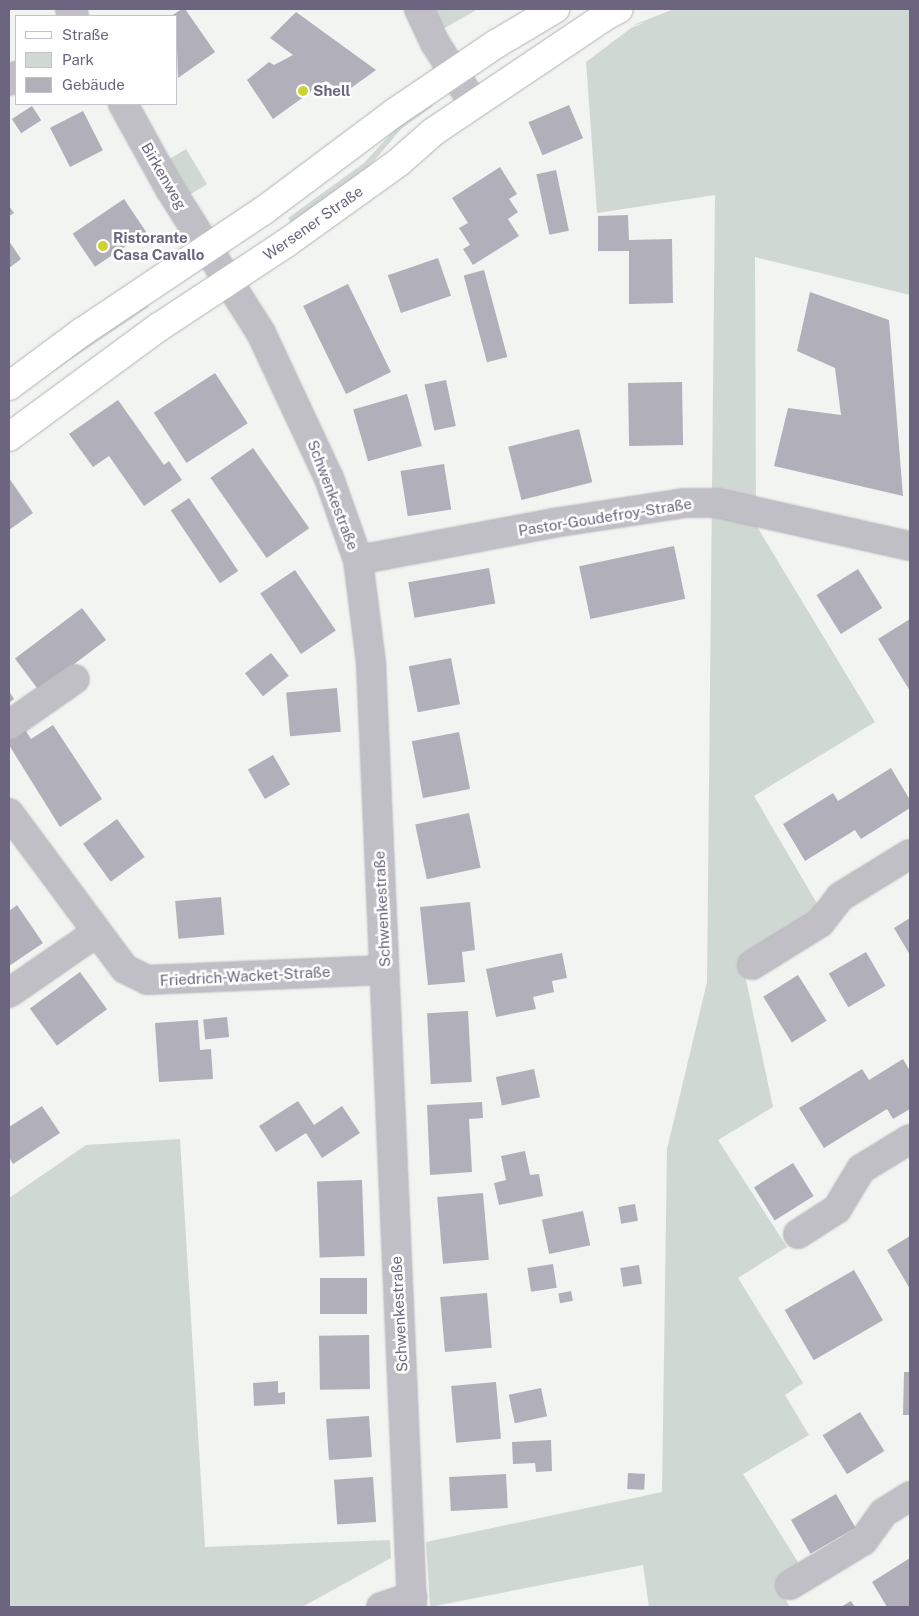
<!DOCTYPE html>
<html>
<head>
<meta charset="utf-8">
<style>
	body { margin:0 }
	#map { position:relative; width:919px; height:1616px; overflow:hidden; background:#f1f4f0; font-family:"Public Sans",sans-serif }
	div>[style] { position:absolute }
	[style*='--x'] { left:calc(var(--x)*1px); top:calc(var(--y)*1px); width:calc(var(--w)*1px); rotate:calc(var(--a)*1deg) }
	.green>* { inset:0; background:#d0d8d4; transform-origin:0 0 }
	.building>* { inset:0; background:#b1afb9; transform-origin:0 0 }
	.roads { filter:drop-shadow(0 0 1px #b3b1b8) drop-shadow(0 0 1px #b3b1b8) }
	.minor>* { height:28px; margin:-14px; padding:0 14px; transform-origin:14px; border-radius:14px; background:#c1bfc6 }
	.major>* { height:28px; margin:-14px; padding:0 14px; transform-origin:14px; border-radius:14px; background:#fff }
	.highway>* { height:28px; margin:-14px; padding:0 14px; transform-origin:14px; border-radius:14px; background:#fff }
	.dots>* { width:14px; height:14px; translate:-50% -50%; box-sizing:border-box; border:2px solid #fff; border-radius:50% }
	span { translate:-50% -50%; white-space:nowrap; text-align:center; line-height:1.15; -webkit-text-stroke:5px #fff; paint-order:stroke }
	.poi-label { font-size:15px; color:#6c657f; font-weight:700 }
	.left { translate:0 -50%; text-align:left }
	.street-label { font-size:15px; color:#6c657f }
	.frame { position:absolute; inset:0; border:10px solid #6c657f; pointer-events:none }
	.legend { position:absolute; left:15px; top:15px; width:162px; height:90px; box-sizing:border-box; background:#fff; border:1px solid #c4c1cc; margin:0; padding:6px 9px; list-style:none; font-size:15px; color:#6c657f }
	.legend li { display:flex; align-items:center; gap:10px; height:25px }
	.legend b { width:25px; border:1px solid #c4c1cc }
</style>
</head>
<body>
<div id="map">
	<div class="green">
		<div style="clip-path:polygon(435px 9px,478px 9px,443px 29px)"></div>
		<div style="clip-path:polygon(674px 9px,910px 9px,910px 295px,755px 257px,756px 525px,875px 722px,754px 796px,822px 912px,742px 961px,773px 1107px,718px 1140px,787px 1247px,738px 1278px,803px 1383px,785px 1395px,809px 1435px,743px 1474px,801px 1567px,776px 1583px,790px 1607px,649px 1607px,643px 1565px,430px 1607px,426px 1542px,662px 1492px,667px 1149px,707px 982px,715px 195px,597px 213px,586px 62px,631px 28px,646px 22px,631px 26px)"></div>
		<div style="clip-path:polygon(430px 103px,433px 106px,401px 129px,368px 168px,291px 223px,288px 218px,364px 163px,398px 126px)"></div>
		<div style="left:186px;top:149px;width:41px;height:20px;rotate:59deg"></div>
		<div style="left:145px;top:301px;width:7px;height:169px;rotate:56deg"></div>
		<div style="clip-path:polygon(180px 1139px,205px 1547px,390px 1540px,391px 1558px,302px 1607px,9px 1607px,9px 1198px,86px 1145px)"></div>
	</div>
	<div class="building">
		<div style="clip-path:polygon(182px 9px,185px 9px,215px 52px,178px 78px,176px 16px,171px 16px)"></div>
		<div style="clip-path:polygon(296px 12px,376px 70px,344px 93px,326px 81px,273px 119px,247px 80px,269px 62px,274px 65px,293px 55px,270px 38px)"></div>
		<div style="left:569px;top:105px;width:36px;height:44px;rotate:67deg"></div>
		<div style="left:32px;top:106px;width:17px;height:24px;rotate:57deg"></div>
		<div style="left:83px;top:111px;width:44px;height:37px;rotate:63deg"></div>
		<div style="clip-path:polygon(500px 167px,517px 194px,509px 199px,518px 212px,508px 219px,519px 236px,473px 265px,463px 249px,470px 245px,459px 228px,468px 223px,452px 198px)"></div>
		<div style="left:556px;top:170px;width:62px;height:20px;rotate:78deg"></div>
		<div style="left:124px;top:199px;width:40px;height:62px;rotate:56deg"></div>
		<div style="clip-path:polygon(9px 206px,14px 213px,9px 216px)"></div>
		<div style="clip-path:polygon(628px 215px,629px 240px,672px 239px,673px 303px,629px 304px,629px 251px,598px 251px,598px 216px)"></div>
		<div style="clip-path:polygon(9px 241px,21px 259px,9px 268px)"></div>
		<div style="left:438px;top:258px;width:40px;height:53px;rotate:71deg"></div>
		<div style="left:484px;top:270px;width:90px;height:21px;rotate:75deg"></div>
		<div style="left:348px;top:284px;width:98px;height:50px;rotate:64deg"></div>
		<div style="clip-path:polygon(810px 292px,889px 320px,903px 496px,774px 466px,788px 408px,841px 415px,835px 368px,797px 351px)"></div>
		<div style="left:215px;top:373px;width:60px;height:73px;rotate:57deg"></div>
		<div style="left:446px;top:380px;width:47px;height:22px;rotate:78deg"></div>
		<div style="left:682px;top:382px;width:63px;height:54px;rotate:89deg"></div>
		<div style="left:407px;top:394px;width:54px;height:56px;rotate:74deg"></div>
		<div style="clip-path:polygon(118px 400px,164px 465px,169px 461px,182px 480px,144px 506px,109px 456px,93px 467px,69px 434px)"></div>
		<div style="left:579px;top:429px;width:55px;height:73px;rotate:76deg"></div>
		<div style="left:253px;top:448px;width:98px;height:52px;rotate:55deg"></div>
		<div style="left:444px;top:464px;width:46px;height:44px;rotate:81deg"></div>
		<div style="clip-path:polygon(9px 478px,33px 513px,9px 530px)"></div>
		<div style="left:189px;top:498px;width:88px;height:22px;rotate:56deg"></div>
		<div style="left:674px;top:546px;width:54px;height:97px;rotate:78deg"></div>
		<div style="left:489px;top:568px;width:36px;height:82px;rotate:80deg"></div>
		<div style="left:858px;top:569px;width:46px;height:49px;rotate:58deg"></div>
		<div style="left:295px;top:570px;width:73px;height:42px;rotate:56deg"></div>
		<div style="left:82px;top:608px;width:40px;height:84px;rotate:53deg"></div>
		<div style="clip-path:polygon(910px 619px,910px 691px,878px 639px)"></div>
		<div style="left:271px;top:653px;width:29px;height:33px;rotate:52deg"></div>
		<div style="left:451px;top:658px;width:47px;height:43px;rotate:79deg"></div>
		<div style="left:337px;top:688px;width:44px;height:51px;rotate:85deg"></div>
		<div style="clip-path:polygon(9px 691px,14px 699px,9px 703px)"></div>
		<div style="clip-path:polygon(53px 725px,102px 799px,60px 827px,9px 745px,9px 738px,24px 728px,31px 739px)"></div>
		<div style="left:459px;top:732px;width:58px;height:48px;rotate:79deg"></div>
		<div style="left:273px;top:755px;width:34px;height:29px;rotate:60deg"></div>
		<div style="clip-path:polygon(891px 768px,910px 800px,910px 808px,861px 839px,855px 830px,805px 861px,783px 824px,833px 793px,838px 801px)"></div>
		<div style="left:469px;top:813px;width:56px;height:55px;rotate:78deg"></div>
		<div style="left:117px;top:819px;width:47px;height:42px;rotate:54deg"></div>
		<div style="left:221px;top:897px;width:38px;height:46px;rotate:85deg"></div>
		<div style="clip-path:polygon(470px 902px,475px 950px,462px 952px,465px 982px,428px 985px,420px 907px)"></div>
		<div style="clip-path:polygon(17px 905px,43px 943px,9px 966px,9px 911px)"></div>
		<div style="clip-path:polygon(910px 918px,910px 955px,894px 928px)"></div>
		<div style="left:866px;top:952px;width:39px;height:43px;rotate:60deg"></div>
		<div style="clip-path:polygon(562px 953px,567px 978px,552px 981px,554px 992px,533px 997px,536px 1009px,496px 1017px,486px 969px)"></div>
		<div style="left:80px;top:972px;width:46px;height:62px;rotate:54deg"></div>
		<div style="left:798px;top:975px;width:54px;height:41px;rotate:58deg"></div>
		<div style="left:468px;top:1011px;width:71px;height:41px;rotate:87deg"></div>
		<div style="left:227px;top:1017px;width:20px;height:24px;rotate:84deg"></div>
		<div style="clip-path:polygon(198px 1020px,200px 1050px,211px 1049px,213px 1079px,159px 1082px,155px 1023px)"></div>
		<div style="clip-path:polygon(903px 1059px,910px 1071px,910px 1109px,893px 1119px,887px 1109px,824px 1148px,799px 1108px,862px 1069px,869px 1080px)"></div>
		<div style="left:534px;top:1069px;width:29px;height:39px;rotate:78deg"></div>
		<div style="clip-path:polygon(298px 1101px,314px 1125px,342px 1106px,360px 1133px,322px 1158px,306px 1133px,276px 1152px,259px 1126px)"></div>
		<div style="clip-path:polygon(482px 1102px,483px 1118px,469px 1119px,472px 1172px,430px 1175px,427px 1105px)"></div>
		<div style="clip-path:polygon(42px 1106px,60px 1133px,13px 1164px,9px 1157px,9px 1127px)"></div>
		<div style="clip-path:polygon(525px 1151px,530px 1175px,539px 1174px,543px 1196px,499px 1205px,494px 1183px,506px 1180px,501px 1156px)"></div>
		<div style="left:793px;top:1163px;width:39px;height:46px;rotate:58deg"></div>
		<div style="left:362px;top:1180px;width:76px;height:45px;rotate:88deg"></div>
		<div style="left:483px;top:1193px;width:67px;height:46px;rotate:85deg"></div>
		<div style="left:635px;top:1204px;width:17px;height:17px;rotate:80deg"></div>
		<div style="left:583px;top:1211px;width:35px;height:42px;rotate:78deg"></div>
		<div style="clip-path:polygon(910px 1236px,910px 1289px,887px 1250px)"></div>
		<div style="left:553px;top:1264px;width:24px;height:26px;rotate:81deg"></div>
		<div style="left:639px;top:1265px;width:19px;height:19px;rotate:81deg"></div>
		<div style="left:854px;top:1270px;width:58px;height:80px;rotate:60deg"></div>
		<div style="left:320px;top:1278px;width:47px;height:36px"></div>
		<div style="left:571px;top:1291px;width:10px;height:13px;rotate:79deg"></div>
		<div style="left:487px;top:1293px;width:55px;height:47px;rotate:85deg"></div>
		<div style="left:369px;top:1335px;width:54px;height:50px;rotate:89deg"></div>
		<div style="clip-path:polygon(904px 1372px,910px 1372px,910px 1415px,903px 1415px)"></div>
		<div style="clip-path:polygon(278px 1381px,278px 1393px,285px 1392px,285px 1404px,254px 1406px,253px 1383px)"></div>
		<div style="left:496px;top:1382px;width:57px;height:45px;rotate:85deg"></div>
		<div style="left:541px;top:1388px;width:29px;height:33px;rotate:78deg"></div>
		<div style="left:860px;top:1412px;width:46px;height:44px;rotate:58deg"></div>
		<div style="left:369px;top:1416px;width:41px;height:43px;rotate:86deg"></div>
		<div style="clip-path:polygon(551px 1440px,552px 1471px,536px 1472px,535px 1463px,513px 1464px,512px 1442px)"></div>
		<div style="left:628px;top:1473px;width:17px;height:16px;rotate:3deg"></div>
		<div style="left:506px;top:1474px;width:34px;height:57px;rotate:87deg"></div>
		<div style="left:373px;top:1477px;width:45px;height:39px;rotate:86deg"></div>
		<div style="left:836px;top:1494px;width:39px;height:52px;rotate:60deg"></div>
		<div style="clip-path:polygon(910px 1558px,910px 1607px,887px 1607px,872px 1582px)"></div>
		<div style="clip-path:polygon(851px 1601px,855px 1607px,841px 1607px)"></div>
	</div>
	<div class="roads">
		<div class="minor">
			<div style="--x:70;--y:9;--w:8;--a:60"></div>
			<div style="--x:419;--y:9;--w:38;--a:65"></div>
			<div style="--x:435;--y:43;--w:72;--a:57.4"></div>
			<div style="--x:9;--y:81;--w:9;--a:-36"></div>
			<div style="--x:123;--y:104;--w:97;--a:61.1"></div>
			<div style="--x:170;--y:189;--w:170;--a:57.7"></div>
			<div style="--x:261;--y:333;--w:160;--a:64.9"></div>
			<div style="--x:329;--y:478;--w:87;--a:70.5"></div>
			<div style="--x:358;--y:560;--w:104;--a:82.8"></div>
			<div style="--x:371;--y:663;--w:945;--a:87.51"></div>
			<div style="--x:358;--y:560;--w:198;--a:-10.7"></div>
			<div style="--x:553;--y:523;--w:134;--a:-8.6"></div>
			<div style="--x:685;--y:503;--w:32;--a:0"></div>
			<div style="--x:717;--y:503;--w:198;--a:12.6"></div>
			<div style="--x:9;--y:725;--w:80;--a:-34.9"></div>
			<div style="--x:9;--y:813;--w:194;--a:53.4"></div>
			<div style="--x:125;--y:969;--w:25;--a:26"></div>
			<div style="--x:148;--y:980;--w:236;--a:-2.4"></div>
			<div style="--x:752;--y:965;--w:80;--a:-31.7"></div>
			<div style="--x:820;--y:923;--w:33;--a:-52"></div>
			<div style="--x:840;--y:897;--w:82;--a:-31.6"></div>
			<div style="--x:9;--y:993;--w:106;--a:-34.6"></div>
			<div style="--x:798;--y:1234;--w:46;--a:-32.7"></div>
			<div style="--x:837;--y:1209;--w:47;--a:-59"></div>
			<div style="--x:861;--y:1169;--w:57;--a:-31.5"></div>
			<div style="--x:790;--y:1585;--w:85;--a:-31.1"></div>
			<div style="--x:863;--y:1541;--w:34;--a:-54"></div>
			<div style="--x:883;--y:1513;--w:32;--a:-32"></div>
			<div style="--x:381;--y:1607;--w:33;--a:-18"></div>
		</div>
		<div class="major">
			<div style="--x:9;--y:386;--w:91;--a:-36.5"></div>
			<div style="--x:82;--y:332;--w:218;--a:-33.8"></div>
			<div style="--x:263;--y:211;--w:164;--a:-36.8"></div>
			<div style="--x:394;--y:113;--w:123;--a:-34.1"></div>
			<div style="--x:9;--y:437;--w:186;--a:-36.3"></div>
			<div style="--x:159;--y:327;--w:151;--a:-33.4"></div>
			<div style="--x:285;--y:244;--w:140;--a:-35.7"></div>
			<div style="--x:399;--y:162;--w:45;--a:-41.4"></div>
			<div style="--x:433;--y:132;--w:210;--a:-33.9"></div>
		</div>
		<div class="highway">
			<div style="--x:607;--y:15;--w:13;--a:-27"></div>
			<div style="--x:496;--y:44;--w:69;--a:-30.7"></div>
		</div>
	</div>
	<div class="dots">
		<div style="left:303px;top:91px;background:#ccd331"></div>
		<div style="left:103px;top:246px;background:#ccd331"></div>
	</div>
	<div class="poi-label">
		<span class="left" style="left:313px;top:91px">Shell</span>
		<span class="left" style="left:113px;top:246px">Ristorante<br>Casa Cavallo</span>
	</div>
	<div class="street-label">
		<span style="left:164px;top:176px;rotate:60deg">Birkenweg</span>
		<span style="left:313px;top:223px;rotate:-35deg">Wersener Straße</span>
		<span style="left:333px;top:495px;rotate:69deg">Schwenkestraße</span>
		<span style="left:605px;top:517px;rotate:-9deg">Pastor-Goudefroy-Straße</span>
		<span style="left:382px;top:909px;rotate:-93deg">Schwenkestraße</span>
		<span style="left:245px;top:976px;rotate:-3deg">Friedrich-Wacket-Straße</span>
		<span style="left:399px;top:1314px;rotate:-93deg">Schwenkestraße</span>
	</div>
	<div class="frame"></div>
	<ul class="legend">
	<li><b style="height:6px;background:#fff"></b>Straße</li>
	<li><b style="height:14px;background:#d0d8d4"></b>Park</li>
	<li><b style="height:14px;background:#b1afb9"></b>Gebäude</li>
	</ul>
</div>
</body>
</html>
